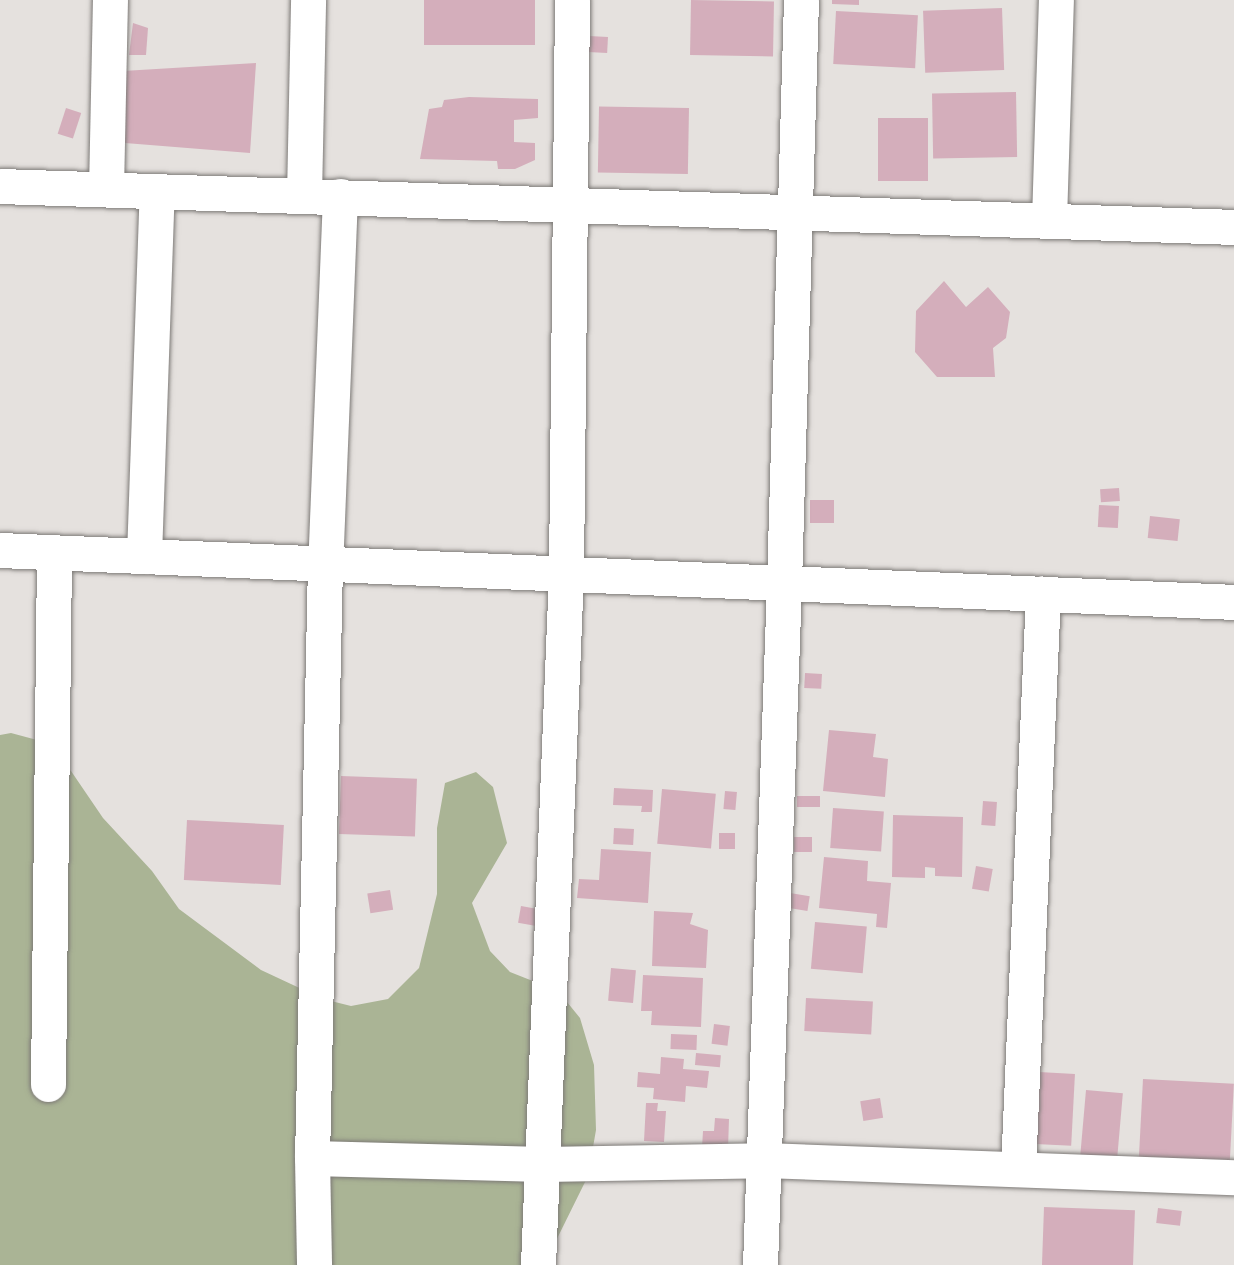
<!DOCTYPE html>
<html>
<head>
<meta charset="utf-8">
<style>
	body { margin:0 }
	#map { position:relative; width:1234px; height:1265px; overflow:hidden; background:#e5e1de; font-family:"Alegreya Sans",sans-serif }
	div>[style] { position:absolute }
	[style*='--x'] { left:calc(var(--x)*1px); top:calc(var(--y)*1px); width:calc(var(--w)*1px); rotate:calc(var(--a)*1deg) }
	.green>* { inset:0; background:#aab495 }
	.building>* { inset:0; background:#d4aebb; transform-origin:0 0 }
	.roads { filter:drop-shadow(0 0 2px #7d7a77) drop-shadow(0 0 2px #7d7a77) }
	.minor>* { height:35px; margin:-17.5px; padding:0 17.5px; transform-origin:17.5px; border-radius:17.5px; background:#fff }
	span { translate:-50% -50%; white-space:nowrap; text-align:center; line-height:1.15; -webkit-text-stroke:5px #f3eeeb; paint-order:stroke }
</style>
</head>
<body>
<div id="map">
	<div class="green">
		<div style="clip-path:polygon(11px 733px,37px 740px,71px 771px,103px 818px,152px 871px,179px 909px,261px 970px,323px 999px,351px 1006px,388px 999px,419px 968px,437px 894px,437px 828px,445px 783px,476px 772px,493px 787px,507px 843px,472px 903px,490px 951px,510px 972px,558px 991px,580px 1018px,594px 1065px,596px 1130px,588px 1176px,544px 1265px,0 1265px,0 735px)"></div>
	</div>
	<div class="building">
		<div style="left:424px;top:0;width:111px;height:45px"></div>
		<div style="left:691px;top:0;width:83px;height:55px;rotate:1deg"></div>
		<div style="clip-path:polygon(832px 0,859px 0,859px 5px,832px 4px)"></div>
		<div style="left:1002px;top:8px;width:62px;height:79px;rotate:88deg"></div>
		<div style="left:836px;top:11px;width:82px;height:53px;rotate:3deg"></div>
		<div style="clip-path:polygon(133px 23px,148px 28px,146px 55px,129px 55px)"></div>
		<div style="left:589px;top:36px;width:19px;height:16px;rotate:3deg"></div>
		<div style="clip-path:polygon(256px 63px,250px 153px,125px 143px,123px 71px)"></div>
		<div style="left:1016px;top:92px;width:65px;height:84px;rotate:89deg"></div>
		<div style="clip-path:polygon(469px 97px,538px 99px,538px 118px,514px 120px,514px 142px,535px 143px,535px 160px,515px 169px,498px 169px,497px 161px,420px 159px,429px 109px,442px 107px,444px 100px)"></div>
		<div style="left:66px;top:108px;width:16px;height:27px;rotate:18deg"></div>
		<div style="left:689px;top:108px;width:66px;height:90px;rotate:91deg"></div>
		<div style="left:878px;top:118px;width:50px;height:63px"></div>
		<div style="clip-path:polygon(944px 281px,966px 307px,988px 287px,1010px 312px,1006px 338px,993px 348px,995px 377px,937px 377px,915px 352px,916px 311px)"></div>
		<div style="left:1119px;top:488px;width:13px;height:19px;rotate:86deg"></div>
		<div style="left:810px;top:500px;width:24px;height:23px"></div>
		<div style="left:1099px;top:505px;width:20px;height:22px;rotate:3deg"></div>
		<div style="left:1150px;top:516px;width:30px;height:22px;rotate:6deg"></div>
		<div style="left:805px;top:673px;width:17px;height:15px;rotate:3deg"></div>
		<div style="clip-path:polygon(829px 730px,876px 734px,873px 757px,888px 759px,885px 797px,823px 791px)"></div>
		<div style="left:341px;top:776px;width:76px;height:58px;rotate:2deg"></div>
		<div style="clip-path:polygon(614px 788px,653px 790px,652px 812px,641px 812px,642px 806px,613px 805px)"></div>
		<div style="left:662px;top:789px;width:54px;height:55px;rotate:5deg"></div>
		<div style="left:725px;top:791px;width:12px;height:18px;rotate:5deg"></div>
		<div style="left:797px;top:796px;width:23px;height:11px"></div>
		<div style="left:983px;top:801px;width:14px;height:24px;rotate:4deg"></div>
		<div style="left:833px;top:808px;width:51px;height:40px;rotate:4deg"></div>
		<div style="clip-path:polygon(893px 815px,963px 817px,962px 877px,935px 876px,935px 868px,925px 867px,925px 878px,892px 877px)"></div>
		<div style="left:187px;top:820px;width:97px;height:60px;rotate:3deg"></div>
		<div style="left:614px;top:828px;width:20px;height:16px;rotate:3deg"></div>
		<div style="left:719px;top:833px;width:16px;height:16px"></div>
		<div style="left:794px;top:837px;width:18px;height:15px"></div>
		<div style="clip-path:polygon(601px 849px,651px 852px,648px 903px,577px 898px,579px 879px,599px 880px)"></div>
		<div style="clip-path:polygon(824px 857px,868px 861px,867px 881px,891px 883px,887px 928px,876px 927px,877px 914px,819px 908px)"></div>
		<div style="left:976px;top:866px;width:17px;height:23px;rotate:10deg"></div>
		<div style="left:390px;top:890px;width:20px;height:23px;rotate:81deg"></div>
		<div style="left:790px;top:893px;width:20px;height:15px;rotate:9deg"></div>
		<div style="left:521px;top:906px;width:17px;height:17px;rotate:10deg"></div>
		<div style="clip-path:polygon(654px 911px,693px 913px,690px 924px,708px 930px,706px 968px,652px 966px)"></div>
		<div style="left:815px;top:922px;width:52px;height:47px;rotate:5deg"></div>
		<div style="left:611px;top:968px;width:25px;height:33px;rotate:5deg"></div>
		<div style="clip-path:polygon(643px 975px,703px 978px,701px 1027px,651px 1025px,652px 1011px,641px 1011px)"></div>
		<div style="left:806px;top:998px;width:67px;height:33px;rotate:3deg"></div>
		<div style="left:714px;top:1024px;width:16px;height:20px;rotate:7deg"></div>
		<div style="left:671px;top:1034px;width:26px;height:15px;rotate:2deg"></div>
		<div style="left:696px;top:1053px;width:25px;height:12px;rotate:5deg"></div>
		<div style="clip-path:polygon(661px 1057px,684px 1059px,683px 1069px,709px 1071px,707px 1088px,686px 1086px,685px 1102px,653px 1099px,654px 1088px,637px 1087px,638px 1072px,660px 1074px)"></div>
		<div style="left:1039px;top:1072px;width:36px;height:72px;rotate:3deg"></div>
		<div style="left:1143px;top:1079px;width:91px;height:79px;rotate:3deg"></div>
		<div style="left:1086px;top:1090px;width:37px;height:66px;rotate:5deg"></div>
		<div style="left:880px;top:1098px;width:20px;height:20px;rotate:81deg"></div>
		<div style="clip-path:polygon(646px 1103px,658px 1103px,657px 1111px,666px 1111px,664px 1142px,644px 1141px)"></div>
		<div style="clip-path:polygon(715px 1118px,729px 1119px,728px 1149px,702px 1148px,703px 1131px,714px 1131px)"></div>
		<div style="left:1044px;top:1207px;width:91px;height:58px;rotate:2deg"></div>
		<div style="left:1158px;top:1208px;width:24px;height:15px;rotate:7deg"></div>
	</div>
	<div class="roads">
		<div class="minor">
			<div style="--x:0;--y:186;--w:1235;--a:1.9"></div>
			<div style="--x:106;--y:189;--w:189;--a:-88.8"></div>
			<div style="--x:304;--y:195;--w:195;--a:-88.8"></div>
			<div style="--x:340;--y:196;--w:368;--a:92.3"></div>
			<div style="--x:325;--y:564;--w:594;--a:91.25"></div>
			<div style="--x:312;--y:1158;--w:231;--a:1.5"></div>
			<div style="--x:543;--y:1164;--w:221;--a:-1"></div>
			<div style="--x:764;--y:1160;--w:470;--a:2.1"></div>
			<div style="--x:1049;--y:220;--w:220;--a:-88.2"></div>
			<div style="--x:0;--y:550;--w:1235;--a:2.41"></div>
			<div style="--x:144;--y:556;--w:365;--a:-88"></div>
			<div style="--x:48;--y:1084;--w:532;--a:-89.35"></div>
			<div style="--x:312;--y:1158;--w:107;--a:88.9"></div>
			<div style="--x:1018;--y:1169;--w:576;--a:-87.51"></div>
			<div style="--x:538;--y:1265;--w:693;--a:-87.68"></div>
			<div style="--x:566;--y:573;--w:573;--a:-89.4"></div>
			<div style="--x:760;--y:1265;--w:682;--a:-87.98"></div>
			<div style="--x:784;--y:583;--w:583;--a:-88.33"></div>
		</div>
	</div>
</div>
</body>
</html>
